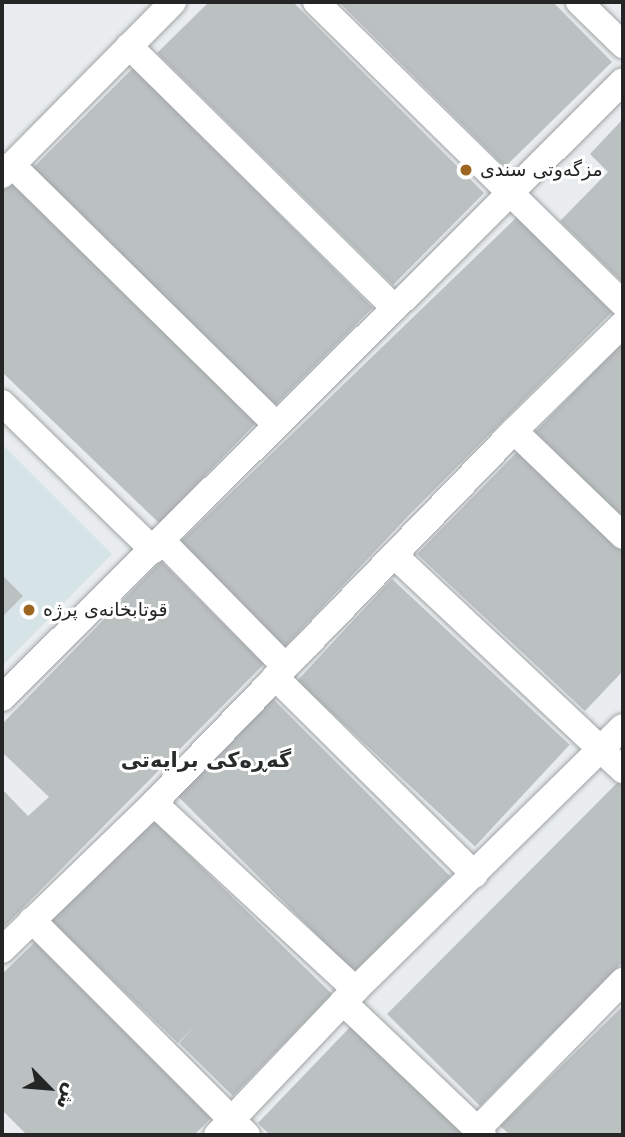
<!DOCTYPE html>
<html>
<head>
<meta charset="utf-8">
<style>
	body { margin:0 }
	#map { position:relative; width:625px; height:1137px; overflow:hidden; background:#e9edef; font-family:"DejaVu Sans",Cairo,sans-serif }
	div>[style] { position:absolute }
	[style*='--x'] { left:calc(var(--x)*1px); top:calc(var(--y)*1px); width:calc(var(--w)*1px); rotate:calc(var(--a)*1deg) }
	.built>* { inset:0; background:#d6e3e7 }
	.building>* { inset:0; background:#bbc0c1; transform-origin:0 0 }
	.roads { filter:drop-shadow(0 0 2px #9fa4a5) drop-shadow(0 0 2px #9fa4a5) }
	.minor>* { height:26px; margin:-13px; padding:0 13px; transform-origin:13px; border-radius:13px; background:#fff }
	.dots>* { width:19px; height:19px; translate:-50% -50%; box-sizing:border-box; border:4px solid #fff; border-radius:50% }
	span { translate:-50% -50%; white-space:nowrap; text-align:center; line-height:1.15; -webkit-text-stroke:6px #fff; paint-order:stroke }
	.poi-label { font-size:19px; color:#242626 }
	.left { translate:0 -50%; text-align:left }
	.neighbourhood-label { font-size:21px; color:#282b2c; font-weight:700 }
	.frame { position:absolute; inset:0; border:4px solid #242626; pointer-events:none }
	.north { position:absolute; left:14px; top:1053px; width:70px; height:70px; -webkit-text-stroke:5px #fff; paint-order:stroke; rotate:115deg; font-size:19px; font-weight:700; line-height:28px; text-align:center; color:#242626 }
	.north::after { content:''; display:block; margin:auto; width:24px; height:32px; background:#242626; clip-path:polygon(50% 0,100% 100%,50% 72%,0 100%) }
</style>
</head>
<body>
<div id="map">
	<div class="built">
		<div style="clip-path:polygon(2px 444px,112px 554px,2px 666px)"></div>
	</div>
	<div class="building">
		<div style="clip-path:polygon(209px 2px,293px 2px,484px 193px,393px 285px,157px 53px)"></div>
		<div style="clip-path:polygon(339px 2px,553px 2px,612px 62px,505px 167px)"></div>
		<div style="left:133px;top:68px;width:339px;height:143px;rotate:45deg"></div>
		<div style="clip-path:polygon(623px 119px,623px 283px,560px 221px,608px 172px,590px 154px)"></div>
		<div style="clip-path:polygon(10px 182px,258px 421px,159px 523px,2px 372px,2px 190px)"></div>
		<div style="clip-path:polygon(517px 217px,612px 312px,408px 516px,282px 650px,179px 543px)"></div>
		<div style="clip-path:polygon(623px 342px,623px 518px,535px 432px)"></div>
		<div style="clip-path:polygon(519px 450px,623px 549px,623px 671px,585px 711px,417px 554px)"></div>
		<div style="clip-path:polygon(161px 561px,264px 664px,2px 929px,2px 789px,28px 816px,49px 797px,2px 752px,2px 724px)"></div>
		<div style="clip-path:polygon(2px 575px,23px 596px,2px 617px)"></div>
		<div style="left:392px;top:579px;width:243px;height:139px;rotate:43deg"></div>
		<div style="left:272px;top:698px;width:252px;height:136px;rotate:45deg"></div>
		<div style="clip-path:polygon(619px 781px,623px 785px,623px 962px,480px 1106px,387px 1014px)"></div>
		<div style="clip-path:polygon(151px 818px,332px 994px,233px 1096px,179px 1043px,195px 1026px,178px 1043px,47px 917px)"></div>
		<div style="clip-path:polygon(37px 940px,211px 1118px,194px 1135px,27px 1135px,2px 1110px,2px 974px)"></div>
		<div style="clip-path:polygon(623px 1006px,623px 1135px,510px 1135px,500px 1126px)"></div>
		<div style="clip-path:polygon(353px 1024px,466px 1135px,270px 1135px,258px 1123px)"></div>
	</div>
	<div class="roads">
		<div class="minor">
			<div style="--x:316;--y:2;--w:431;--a:44.5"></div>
			<div style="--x:579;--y:2;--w:62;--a:44.3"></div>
			<div style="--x:129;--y:46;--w:373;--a:44.6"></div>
			<div style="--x:12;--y:165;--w:371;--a:44.5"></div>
			<div style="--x:2;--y:175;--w:243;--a:-45.3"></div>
			<div style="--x:2;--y:403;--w:211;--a:44.2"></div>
			<div style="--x:514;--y:431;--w:151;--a:43.9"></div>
			<div style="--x:162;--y:541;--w:175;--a:45.5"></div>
			<div style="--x:395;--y:556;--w:313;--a:43.2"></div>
			<div style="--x:275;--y:677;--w:281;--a:44.7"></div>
			<div style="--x:2;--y:698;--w:875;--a:-44.81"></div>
			<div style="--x:154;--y:803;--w:275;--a:42.8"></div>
			<div style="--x:32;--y:920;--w:304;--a:45"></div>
			<div style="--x:2;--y:950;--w:211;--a:-44"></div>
			<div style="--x:154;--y:803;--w:518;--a:-45.94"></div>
			<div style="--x:514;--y:431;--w:153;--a:-44.5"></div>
			<div style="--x:343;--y:1002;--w:193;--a:43.5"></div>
			<div style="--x:477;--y:1130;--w:209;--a:-45.6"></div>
			<div style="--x:217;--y:1135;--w:183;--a:-46.5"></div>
			<div style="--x:343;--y:1002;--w:392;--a:-44.5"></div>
		</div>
	</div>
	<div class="dots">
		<div style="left:466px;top:170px;background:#9d6522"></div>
		<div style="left:29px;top:610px;background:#9d6522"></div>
	</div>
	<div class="poi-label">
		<span class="left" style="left:480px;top:170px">مزگەوتی سندی</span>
		<span class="left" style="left:43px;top:610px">قوتابخانەی پرژە</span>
	</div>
	<div class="neighbourhood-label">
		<span style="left:206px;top:760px">گەڕەکی برایەتی</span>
	</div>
	<div class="frame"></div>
	<div class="north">ش</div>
</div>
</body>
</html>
